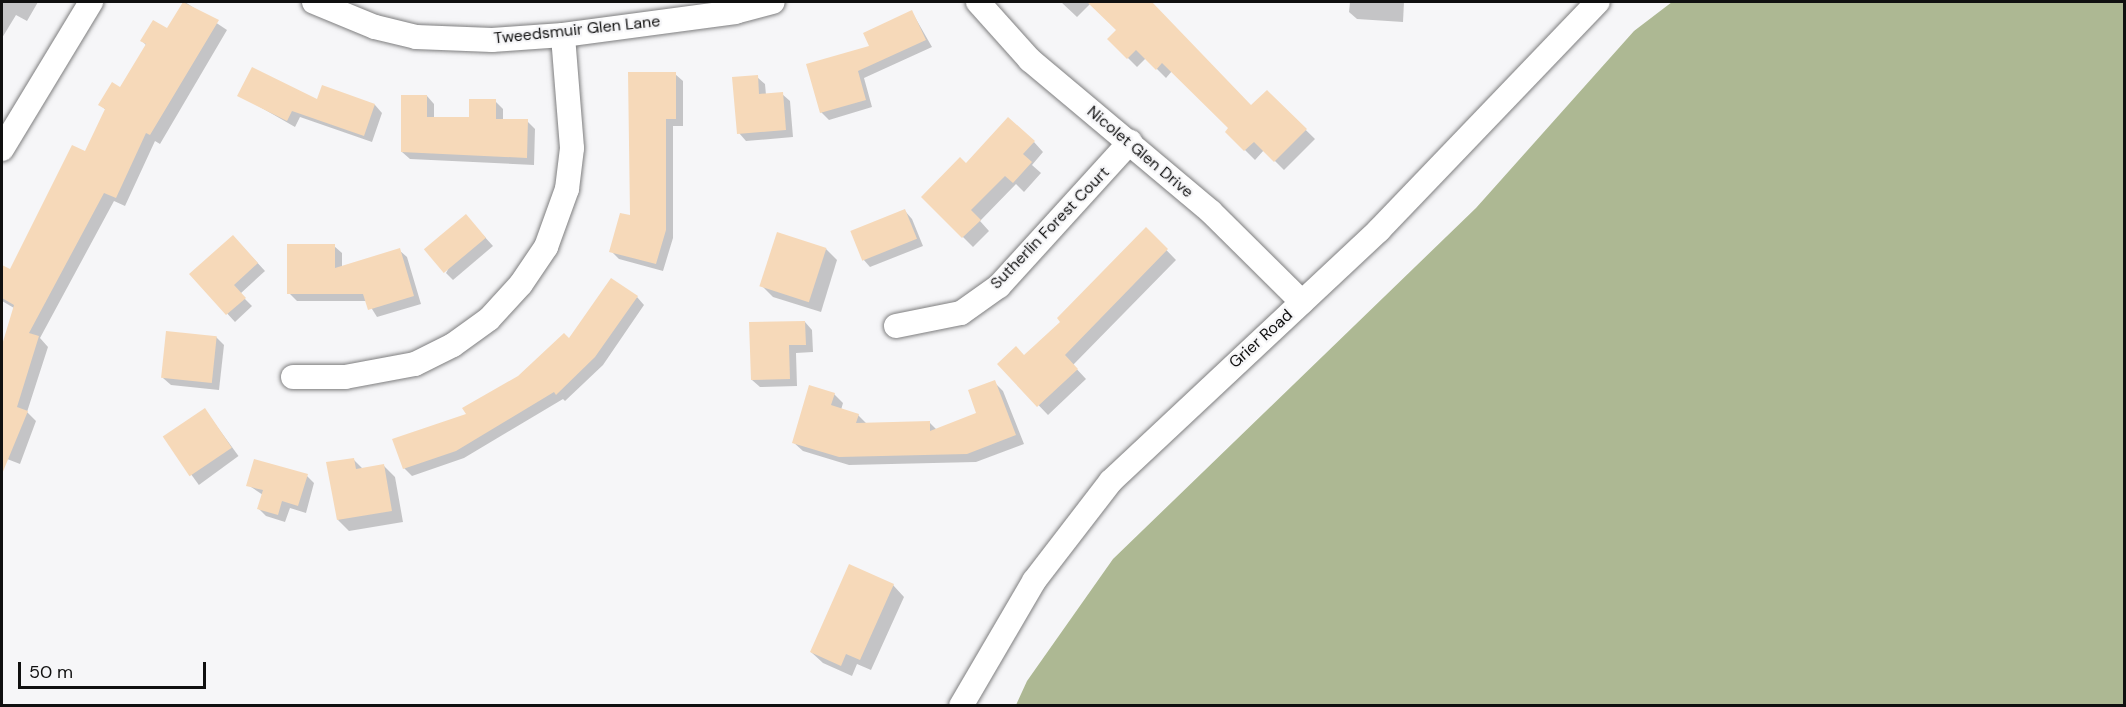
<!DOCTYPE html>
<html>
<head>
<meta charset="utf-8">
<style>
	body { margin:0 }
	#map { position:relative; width:2126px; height:707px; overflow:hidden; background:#f6f6f8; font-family:"DM Sans",sans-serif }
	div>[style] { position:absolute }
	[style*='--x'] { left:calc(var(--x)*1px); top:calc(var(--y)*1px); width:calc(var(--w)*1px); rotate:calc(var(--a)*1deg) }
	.forest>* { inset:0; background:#adb893 }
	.shadow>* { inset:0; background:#0003; transform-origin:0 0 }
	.building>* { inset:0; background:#f6d9b9; transform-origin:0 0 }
	.roads { filter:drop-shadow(0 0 2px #7e7e7f) drop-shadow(0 0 2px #7e7e7f) }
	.minor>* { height:24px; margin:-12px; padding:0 12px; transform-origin:12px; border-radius:12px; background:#fff }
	span { translate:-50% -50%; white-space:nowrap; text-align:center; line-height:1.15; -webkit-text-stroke:4.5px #f6f6f8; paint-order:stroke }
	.street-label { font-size:16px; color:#101010 }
	.frame { position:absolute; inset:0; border:3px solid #101010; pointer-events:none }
	.scale { position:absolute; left:18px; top:662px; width:188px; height:27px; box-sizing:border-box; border:3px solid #101010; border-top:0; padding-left:8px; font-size:18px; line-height:21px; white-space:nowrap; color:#101010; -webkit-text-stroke:4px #f6f6f8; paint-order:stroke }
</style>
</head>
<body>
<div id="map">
	<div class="forest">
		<div style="clip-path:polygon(1672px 2px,2124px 2px,2124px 705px,1016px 705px,1027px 681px,1113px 559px,1476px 208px,1634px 31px)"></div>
	</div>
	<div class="shadow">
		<div style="clip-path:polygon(2px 2px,38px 2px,27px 21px,16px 15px,2px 38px)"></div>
		<div style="clip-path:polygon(185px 2px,227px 30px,160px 144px,155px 141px,125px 206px,114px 201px,40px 338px,48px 347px,27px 412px,36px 421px,20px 464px,2px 457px,2px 349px,14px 308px,2px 301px,2px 266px,10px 272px,86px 153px,106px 110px,100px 105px,121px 89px,147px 46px,142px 41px,168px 31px)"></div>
		<div style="clip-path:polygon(1061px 2px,1140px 2px,1143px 5px,1150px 2px,1252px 107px,1267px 92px,1315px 139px,1284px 170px,1264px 150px,1255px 160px,1227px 132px,1230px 128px,1172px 71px,1166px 78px,1146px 58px,1137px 67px,1109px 39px,1118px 30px,1091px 3px,1077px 17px)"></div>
		<div style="clip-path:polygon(1350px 2px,1404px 2px,1403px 22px,1357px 19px,1349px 12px)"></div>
		<div style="clip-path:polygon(912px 12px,932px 47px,864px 78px,872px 107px,829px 120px,821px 112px,871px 47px)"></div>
		<div style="clip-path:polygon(675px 74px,683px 81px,683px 126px,673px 126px,673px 238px,663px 271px,619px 259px,611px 251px,631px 217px)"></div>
		<div style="clip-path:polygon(757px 77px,765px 84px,766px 95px,782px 94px,790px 101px,793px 137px,746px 141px,739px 133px)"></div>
		<div style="clip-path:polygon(239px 95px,375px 105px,382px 113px,372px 142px,300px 117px,295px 127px)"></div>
		<div style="clip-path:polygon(427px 96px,434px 104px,434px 118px,470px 118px,495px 101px,503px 109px,503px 121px,527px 121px,535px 129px,534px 165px,410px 159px,402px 152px)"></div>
		<div style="clip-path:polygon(1034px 142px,1043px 152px,1032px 165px,1041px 173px,1024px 192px,1016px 184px,980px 221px,989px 231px,973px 247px,923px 197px,966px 165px)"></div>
		<div style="clip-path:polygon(905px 211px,912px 219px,923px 246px,870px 267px,863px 259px)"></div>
		<div style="clip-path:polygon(473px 224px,493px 246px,453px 280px,446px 273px)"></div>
		<div style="clip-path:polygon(1146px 229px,1176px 260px,1073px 365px,1086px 379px,1048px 415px,999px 364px,1024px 357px,1062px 322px)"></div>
		<div style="clip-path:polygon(240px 244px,265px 271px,240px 294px,252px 306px,235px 322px,191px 274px)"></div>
		<div style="clip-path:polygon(334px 246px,342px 253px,342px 267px,399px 250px,407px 257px,421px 304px,377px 317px,367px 301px,297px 301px,289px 293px)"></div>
		<div style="clip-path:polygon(826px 249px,837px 260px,821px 312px,773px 297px,762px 286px)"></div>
		<div style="clip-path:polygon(637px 297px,644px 305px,603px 365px,565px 401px,563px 399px,464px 458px,412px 476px,404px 468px,468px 415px)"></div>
		<div style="clip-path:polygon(805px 322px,812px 330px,813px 352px,796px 353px,797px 386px,760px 387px,752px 380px)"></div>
		<div style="clip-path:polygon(216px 337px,224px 345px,219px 390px,171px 385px,163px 378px)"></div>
		<div style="clip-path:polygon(994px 382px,1003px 391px,1024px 444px,976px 462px,849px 465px,803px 451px,793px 442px,834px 394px,843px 403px,841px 410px,858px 415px,867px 424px,930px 423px,937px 430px,978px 414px)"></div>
		<div style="left:205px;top:410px;width:57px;height:49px;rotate:54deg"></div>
		<div style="clip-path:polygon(353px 459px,363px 469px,384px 466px,395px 477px,403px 522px,349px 531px,338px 520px)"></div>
		<div style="clip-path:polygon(307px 476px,314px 483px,306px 513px,290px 508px,285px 522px,266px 516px,259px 509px,263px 495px,248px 485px)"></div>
		<div style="clip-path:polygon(893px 585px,904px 597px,871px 670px,857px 664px,852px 676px,823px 663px,811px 652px)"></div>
	</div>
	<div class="building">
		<div style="clip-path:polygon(183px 2px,219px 20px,150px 135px,146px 133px,116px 198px,104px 193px,29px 333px,39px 336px,17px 407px,28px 411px,2px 474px,2px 345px,14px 305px,2px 298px,2px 265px,10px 269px,72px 145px,85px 151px,105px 109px,98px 105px,112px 82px,120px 87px,146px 44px,140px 41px,153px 20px,167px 28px)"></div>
		<div style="clip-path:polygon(1087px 2px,1152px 2px,1251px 105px,1267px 90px,1307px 129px,1274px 162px,1254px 142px,1244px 151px,1225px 132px,1228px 128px,1162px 63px,1156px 70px,1136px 50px,1127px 59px,1107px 39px,1116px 30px)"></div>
		<div style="clip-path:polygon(912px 10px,926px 40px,858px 71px,866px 100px,820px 113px,806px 64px,869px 46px,863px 33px)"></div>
		<div style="clip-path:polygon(252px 67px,317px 99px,322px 85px,375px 104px,364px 136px,292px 111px,287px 121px,237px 96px)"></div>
		<div style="clip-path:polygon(628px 72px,676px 72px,676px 119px,666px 119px,666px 230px,656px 264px,609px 252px,620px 213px,630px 215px)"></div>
		<div style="clip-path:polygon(758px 75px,759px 94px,783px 92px,786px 130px,737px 134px,732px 77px)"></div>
		<div style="clip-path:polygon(401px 95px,427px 95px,427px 117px,469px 117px,469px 99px,496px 99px,496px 119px,528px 119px,527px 158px,401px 152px)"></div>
		<div style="clip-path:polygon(1008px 117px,1035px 141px,1023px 154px,1032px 162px,1013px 183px,1005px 176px,971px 210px,981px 220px,962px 238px,921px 197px,960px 157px,966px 163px)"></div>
		<div style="left:905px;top:209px;width:32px;height:59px;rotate:68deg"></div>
		<div style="left:466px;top:214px;width:31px;height:55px;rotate:50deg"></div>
		<div style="clip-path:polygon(1146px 227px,1168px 249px,1065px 355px,1078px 369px,1037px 407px,997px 364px,1016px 346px,1024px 355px,1060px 322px,1057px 318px)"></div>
		<div style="left:777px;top:232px;width:52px;height:57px;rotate:18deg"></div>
		<div style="clip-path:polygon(233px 235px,258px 263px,234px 285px,246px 298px,226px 315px,189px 274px)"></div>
		<div style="clip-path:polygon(287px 244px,335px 244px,335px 268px,400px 248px,414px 296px,368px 310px,363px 294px,287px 294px)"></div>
		<div style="clip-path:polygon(611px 278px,638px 296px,595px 357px,556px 395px,554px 392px,456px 451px,403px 469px,392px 439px,466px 414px,462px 408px,518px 376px,564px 333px,569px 338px)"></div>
		<div style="clip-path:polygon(805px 321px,806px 345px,789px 345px,790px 379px,751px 380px,749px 322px)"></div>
		<div style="left:166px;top:331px;width:51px;height:47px;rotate:6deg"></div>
		<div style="clip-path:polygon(995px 380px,1016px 435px,967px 454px,839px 457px,792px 443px,809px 385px,835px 393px,831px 405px,859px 414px,856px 423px,930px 421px,930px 431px,976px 413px,968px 390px)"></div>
		<div style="left:205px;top:408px;width:48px;height:51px;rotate:56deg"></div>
		<div style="clip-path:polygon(354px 458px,356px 469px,384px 464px,392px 511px,337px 520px,326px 462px)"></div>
		<div style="clip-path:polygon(254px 459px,308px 474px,298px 506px,282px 501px,278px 515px,257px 509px,263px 490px,246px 486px)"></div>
		<div style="clip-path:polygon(849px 564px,894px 584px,860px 660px,846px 654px,841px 666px,810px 652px)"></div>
	</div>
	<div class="roads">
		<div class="minor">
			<div style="--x:314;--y:2;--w:66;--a:22.3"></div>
			<div style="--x:375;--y:27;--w:42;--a:13.7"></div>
			<div style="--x:416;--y:37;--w:76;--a:2.3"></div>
			<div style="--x:492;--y:40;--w:71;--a:-4"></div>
			<div style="--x:563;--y:35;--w:174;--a:-7.6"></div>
			<div style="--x:735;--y:12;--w:39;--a:-15"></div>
			<div style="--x:978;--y:2;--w:78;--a:48.1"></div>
			<div style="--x:1030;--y:60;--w:236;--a:40"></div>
			<div style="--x:1211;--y:212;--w:128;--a:44.7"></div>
			<div style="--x:2;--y:149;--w:172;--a:-58.8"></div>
			<div style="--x:896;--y:326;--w:66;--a:-11.3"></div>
			<div style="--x:961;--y:313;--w:47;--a:-35.4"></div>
			<div style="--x:999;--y:286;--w:195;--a:-47.7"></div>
			<div style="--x:293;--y:377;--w:52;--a:0"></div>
			<div style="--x:345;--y:377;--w:71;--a:-10.5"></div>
			<div style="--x:415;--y:364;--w:42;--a:-26.6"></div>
			<div style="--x:453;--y:345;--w:44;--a:-35.8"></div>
			<div style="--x:489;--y:319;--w:47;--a:-47.6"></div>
			<div style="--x:521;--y:284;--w:45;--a:-56"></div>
			<div style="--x:546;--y:247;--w:62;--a:-70.1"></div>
			<div style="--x:567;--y:189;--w:41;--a:-83"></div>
			<div style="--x:572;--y:148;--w:113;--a:-94.6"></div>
			<div style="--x:961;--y:706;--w:145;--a:-59.7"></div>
			<div style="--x:1034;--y:581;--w:126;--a:-52.4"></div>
			<div style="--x:1111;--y:481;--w:367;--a:-43.1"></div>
			<div style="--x:1379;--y:230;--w:316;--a:-46.2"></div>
		</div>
	</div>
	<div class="street-label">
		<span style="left:577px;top:30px;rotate:-6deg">Tweedsmuir Glen Lane</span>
		<span style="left:1140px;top:152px;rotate:40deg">Nicolet Glen Drive</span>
		<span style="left:1050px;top:228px;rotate:-46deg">Sutherlin Forest Court</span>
		<span style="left:1261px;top:339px;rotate:-42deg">Grier Road</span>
	</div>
	<div class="frame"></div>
	<div class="scale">50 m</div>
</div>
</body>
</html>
